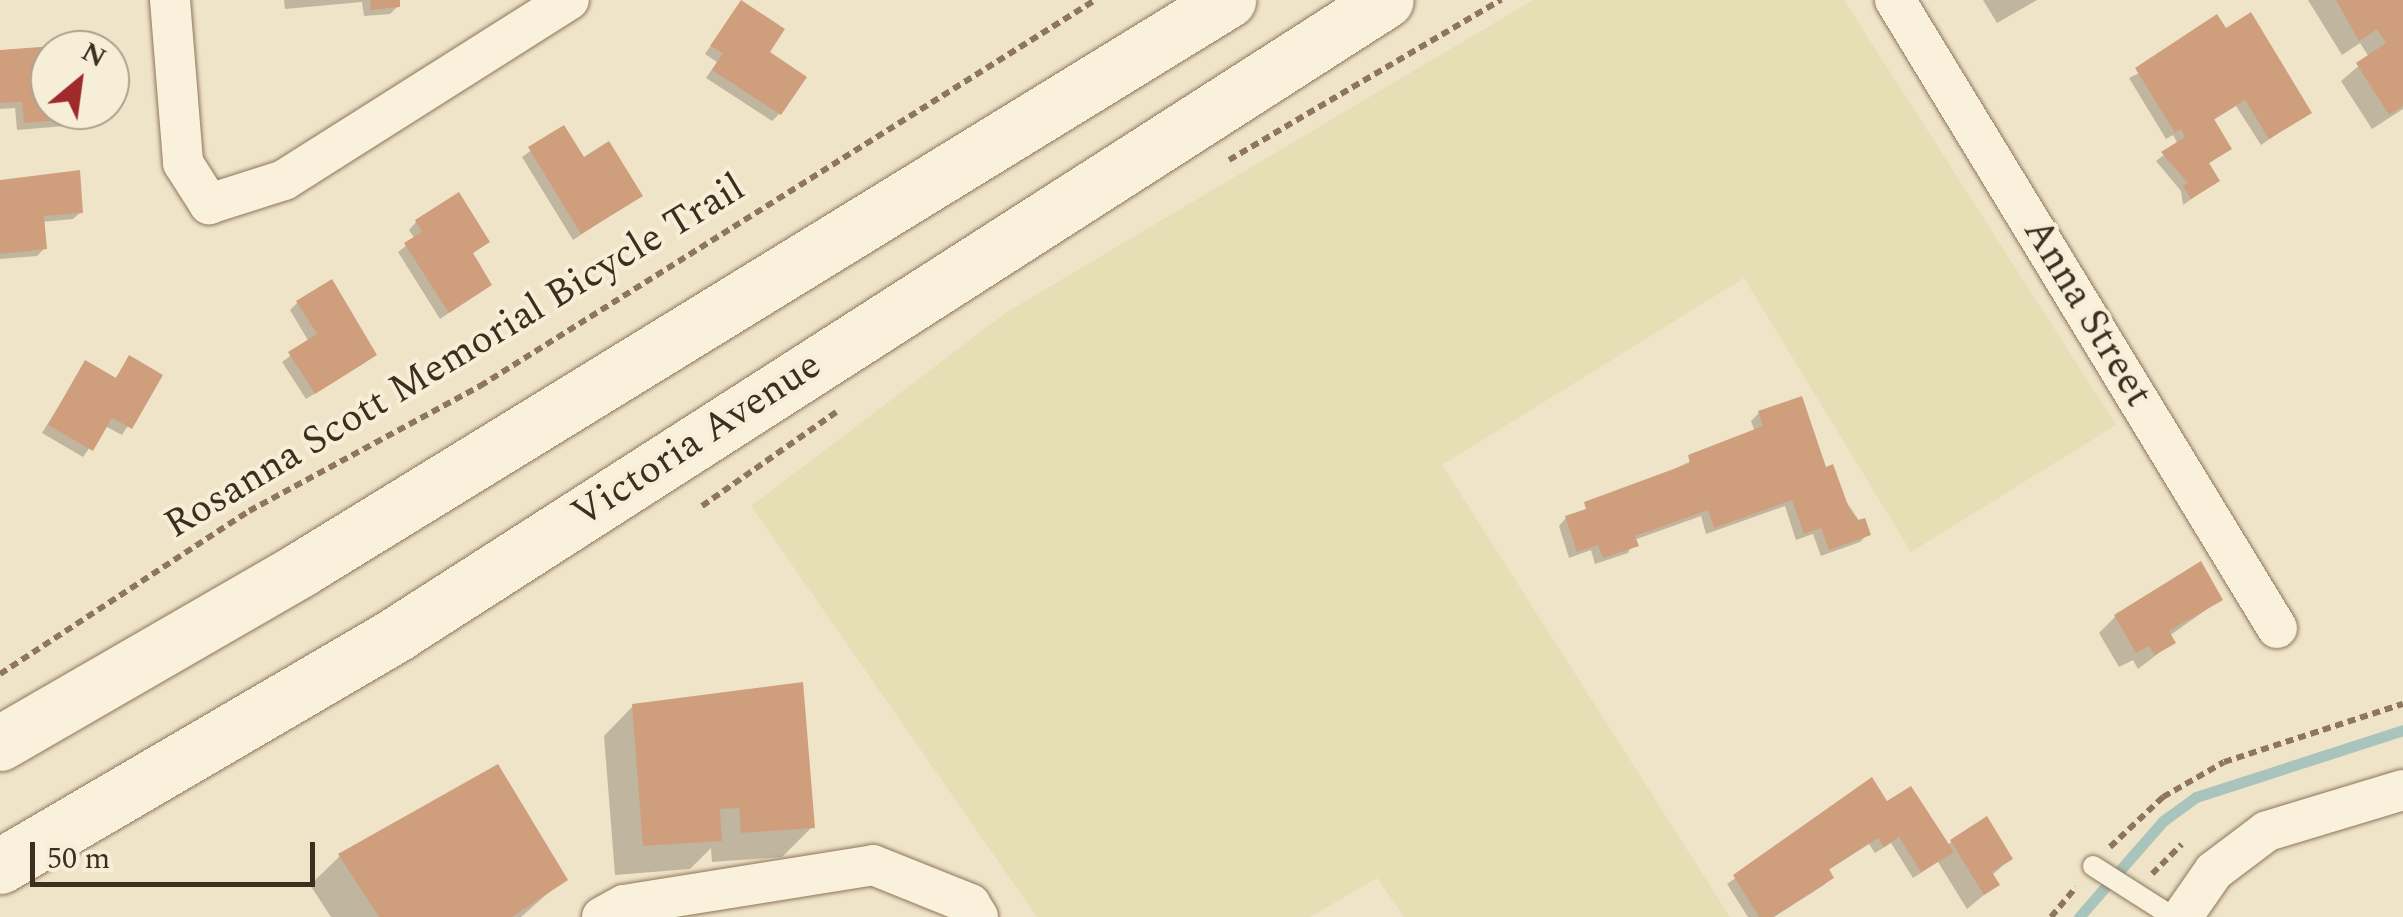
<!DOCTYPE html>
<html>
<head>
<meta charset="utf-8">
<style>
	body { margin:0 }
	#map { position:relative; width:2403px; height:917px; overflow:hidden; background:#f0e4c8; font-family:Spectral,serif }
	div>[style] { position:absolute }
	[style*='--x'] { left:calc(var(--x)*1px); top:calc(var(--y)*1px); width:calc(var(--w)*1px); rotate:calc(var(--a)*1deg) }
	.farmland>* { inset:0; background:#e6deb5 }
	.shadow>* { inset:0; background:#0003 }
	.stream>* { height:11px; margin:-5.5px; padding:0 5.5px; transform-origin:5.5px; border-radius:5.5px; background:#a9c4bc }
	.building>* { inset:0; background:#cf9f7d }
	.path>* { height:6px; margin-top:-3px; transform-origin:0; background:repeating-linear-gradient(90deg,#8d765c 0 8px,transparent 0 13px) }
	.roads { filter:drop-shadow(0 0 2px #8d765c) drop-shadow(0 0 2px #8d765c) }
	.service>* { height:20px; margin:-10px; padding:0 10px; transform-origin:10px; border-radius:10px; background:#faf1dc }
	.minor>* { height:40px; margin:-20px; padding:0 20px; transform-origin:20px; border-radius:20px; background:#faf1dc }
	.secondary>* { height:55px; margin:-27.5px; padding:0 27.5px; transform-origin:27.5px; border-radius:27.5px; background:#faf1dc }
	span { translate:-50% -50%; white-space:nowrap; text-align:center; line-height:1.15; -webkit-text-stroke:8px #f7eed8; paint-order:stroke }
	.street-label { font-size:40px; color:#3d2e20 }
	.north { position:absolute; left:30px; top:30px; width:100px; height:100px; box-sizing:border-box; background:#f7eed8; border:2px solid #ada18e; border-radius:50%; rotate:29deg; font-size:28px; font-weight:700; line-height:40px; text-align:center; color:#3d2e20 }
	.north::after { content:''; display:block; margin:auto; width:35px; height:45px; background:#9e2a2b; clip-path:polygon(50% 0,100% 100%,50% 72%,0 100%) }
	.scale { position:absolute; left:30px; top:842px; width:285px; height:45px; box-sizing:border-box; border:5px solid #3d2e20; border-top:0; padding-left:12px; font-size:30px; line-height:35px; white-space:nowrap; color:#3d2e20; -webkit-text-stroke:8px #f7eed8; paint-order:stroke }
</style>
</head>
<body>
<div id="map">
	<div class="farmland">
		<div style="clip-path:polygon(1533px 0,1844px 0,2116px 425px,1911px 552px,1744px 278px,1442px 465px,1730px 917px,1404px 917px,1377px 878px,1310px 917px,1037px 917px,751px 506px,1007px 312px)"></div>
	</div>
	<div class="shadow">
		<div style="clip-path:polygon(284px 0,397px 0,398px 6px,390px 14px,364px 16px,362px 2px,285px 9px)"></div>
		<div style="clip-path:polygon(1983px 0,2037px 0,1997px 23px)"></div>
		<div style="clip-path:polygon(2308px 0,2403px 0,2403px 109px,2372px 129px,2341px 81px,2369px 57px,2360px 43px,2342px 55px)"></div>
		<div style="clip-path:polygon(741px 3px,766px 53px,779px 114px,772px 121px,706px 78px,717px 62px,705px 54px)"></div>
		<div style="clip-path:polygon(2225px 31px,2309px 112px,2261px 145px,2236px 106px,2212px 121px,2229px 148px,2207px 165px,2217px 181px,2183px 205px,2181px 191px,2156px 161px,2178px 144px,2173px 135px,2166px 139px,2129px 78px)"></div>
		<div style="clip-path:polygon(0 53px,50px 110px,84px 110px,84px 117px,77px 125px,17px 130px,15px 108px,0 109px)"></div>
		<div style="clip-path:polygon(563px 128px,583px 160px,640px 196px,573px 240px,522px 157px)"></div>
		<div style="clip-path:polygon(0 183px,81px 212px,73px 219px,42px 222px,45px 248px,37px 256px,0 259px)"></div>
		<div style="clip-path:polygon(458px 196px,487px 242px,471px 255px,489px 285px,440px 319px,398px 252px,415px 239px,409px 230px,416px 222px)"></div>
		<div style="clip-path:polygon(297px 303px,366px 362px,306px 399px,282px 362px,309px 342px,290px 310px)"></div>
		<div style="clip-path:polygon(129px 359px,159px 376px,122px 435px,105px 426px,83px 457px,42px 433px,85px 363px,114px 380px)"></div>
		<div style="clip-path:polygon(1759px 413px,1825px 470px,1868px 534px,1860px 542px,1821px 556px,1813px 534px,1796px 540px,1785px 506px,1706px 534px,1701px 516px,1634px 540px,1628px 553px,1595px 564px,1591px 550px,1569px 558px,1559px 526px,1566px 518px,1755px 432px,1751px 421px)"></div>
		<div style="clip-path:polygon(2220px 600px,2169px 636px,2173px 642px,2138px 669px,2133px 660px,2119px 667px,2099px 633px,2115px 617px)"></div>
		<div style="clip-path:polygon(633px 706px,812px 827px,782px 857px,712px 862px,711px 848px,690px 869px,615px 875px,604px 736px)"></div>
		<div style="clip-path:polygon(1872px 781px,1886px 805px,1947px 846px,1951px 842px,2010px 859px,1991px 876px,1996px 885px,1967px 909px,1938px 862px,1913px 878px,1891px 843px,1875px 853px,1869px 844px,1827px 871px,1831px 878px,1824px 885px,1774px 917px,1748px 917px,1727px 884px)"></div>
		<div style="clip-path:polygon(340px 856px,564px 879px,521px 917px,331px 917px,310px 885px)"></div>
	</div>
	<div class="stream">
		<div style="--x:2079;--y:917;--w:128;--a:-48.8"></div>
		<div style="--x:2163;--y:821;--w:41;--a:-36"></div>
		<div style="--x:2196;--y:797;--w:218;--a:-17.9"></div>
	</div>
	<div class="building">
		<div style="clip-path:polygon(370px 0,400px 0,400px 7px,371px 10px)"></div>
		<div style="clip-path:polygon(741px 0,785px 29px,770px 52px,807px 77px,781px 115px,712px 70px,723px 53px,710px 46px)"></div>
		<div style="clip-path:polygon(2336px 0,2403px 0,2403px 106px,2389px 115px,2356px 63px,2386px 43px,2377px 29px,2359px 41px)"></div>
		<div style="clip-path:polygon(2251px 12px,2312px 113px,2269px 139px,2245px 100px,2214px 119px,2232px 149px,2209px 163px,2220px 181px,2191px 199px,2183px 186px,2188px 183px,2161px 152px,2185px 137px,2181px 129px,2175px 133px,2135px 68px,2217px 14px,2226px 28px)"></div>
		<div style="clip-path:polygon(54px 46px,50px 110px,86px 110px,87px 118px,24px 123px,22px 102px,0 103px,0 50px)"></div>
		<div style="clip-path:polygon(564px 125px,584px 157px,609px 141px,643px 196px,581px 234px,528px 147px)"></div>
		<div style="clip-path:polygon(80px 170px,83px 213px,44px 216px,47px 249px,0 254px,0 180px)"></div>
		<div style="clip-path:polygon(459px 192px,490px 242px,473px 253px,492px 285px,449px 313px,404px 243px,422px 232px,415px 220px)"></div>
		<div style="clip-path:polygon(332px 279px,377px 355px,315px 394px,288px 352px,317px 334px,296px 301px)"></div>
		<div style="clip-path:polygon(129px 355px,163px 375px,132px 429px,112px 418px,93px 451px,48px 425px,85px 360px,116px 378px)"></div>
		<div style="clip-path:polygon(1802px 396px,1826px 467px,1833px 464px,1849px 508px,1858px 520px,1865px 518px,1871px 535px,1829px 550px,1821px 528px,1804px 534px,1792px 500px,1714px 528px,1708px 510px,1635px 536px,1639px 546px,1603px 558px,1598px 545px,1577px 552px,1565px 516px,1586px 509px,1584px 502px,1690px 463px,1688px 455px,1763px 426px,1758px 411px)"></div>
		<div style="clip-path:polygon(2201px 561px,2223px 600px,2169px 631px,2176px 643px,2155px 655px,2149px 646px,2136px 653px,2114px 615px)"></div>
		<div style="clip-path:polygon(803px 682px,815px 828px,741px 833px,739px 808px,720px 809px,722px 841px,643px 846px,632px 704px)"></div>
		<div style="clip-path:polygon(498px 764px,568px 880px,512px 917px,379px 917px,338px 854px)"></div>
		<div style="clip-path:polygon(1872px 777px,1887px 801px,1911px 786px,1954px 852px,1921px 872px,1899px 837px,1884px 847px,1878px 838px,1829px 869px,1834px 878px,1773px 917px,1759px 917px,1733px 875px)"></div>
		<div style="clip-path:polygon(1987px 816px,2013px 859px,1992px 872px,2000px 885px,1984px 895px,1950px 840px)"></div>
	</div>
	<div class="path">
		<div style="--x:1229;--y:160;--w:316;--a:-30.5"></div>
		<div style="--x:702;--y:506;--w:164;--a:-35"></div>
		<div style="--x:0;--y:674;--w:298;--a:-33.2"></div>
		<div style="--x:249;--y:511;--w:263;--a:-28.4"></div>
		<div style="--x:480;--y:386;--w:726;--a:-32.11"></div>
		<div style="--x:2110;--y:847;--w:73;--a:-43.3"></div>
		<div style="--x:2163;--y:797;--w:70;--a:-29.8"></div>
		<div style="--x:2224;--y:762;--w:188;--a:-18"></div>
		<div style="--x:2152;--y:874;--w:42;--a:-45"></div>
		<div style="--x:2051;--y:917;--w:39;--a:-50"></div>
	</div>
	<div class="roads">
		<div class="service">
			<div style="--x:2093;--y:866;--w:95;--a:32.5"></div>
		</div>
		<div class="minor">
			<div style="--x:170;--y:0;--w:164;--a:85.4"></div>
			<div style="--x:183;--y:163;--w:49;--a:57.6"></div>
			<div style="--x:209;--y:204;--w:79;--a:-17.7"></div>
			<div style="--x:284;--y:180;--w:337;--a:-32.3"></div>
			<div style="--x:1895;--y:0;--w:735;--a:58.69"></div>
			<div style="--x:602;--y:917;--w:25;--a:-29"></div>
			<div style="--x:624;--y:905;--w:252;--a:-9.1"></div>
			<div style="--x:873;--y:865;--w:105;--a:21.9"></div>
			<div style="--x:970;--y:904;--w:15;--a:58"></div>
			<div style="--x:2182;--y:917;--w:56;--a:-55.2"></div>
			<div style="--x:2214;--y:871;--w:66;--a:-37"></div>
			<div style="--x:2267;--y:831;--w:142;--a:-16.8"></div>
		</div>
		<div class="secondary">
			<div style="--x:0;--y:743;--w:348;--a:-30"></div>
			<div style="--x:301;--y:569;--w:1088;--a:-31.54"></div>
			<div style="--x:0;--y:866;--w:461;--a:-30.3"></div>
			<div style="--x:398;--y:633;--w:1173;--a:-32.65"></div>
		</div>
	</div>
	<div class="street-label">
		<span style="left:2087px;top:313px;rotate:59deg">Anna Street</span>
		<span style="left:455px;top:357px;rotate:-31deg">Rosanna Scott Memorial Bicycle Trail</span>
		<span style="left:697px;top:440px;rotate:-33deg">Victoria Avenue</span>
	</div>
	<div class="north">N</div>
	<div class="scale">50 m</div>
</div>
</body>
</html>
